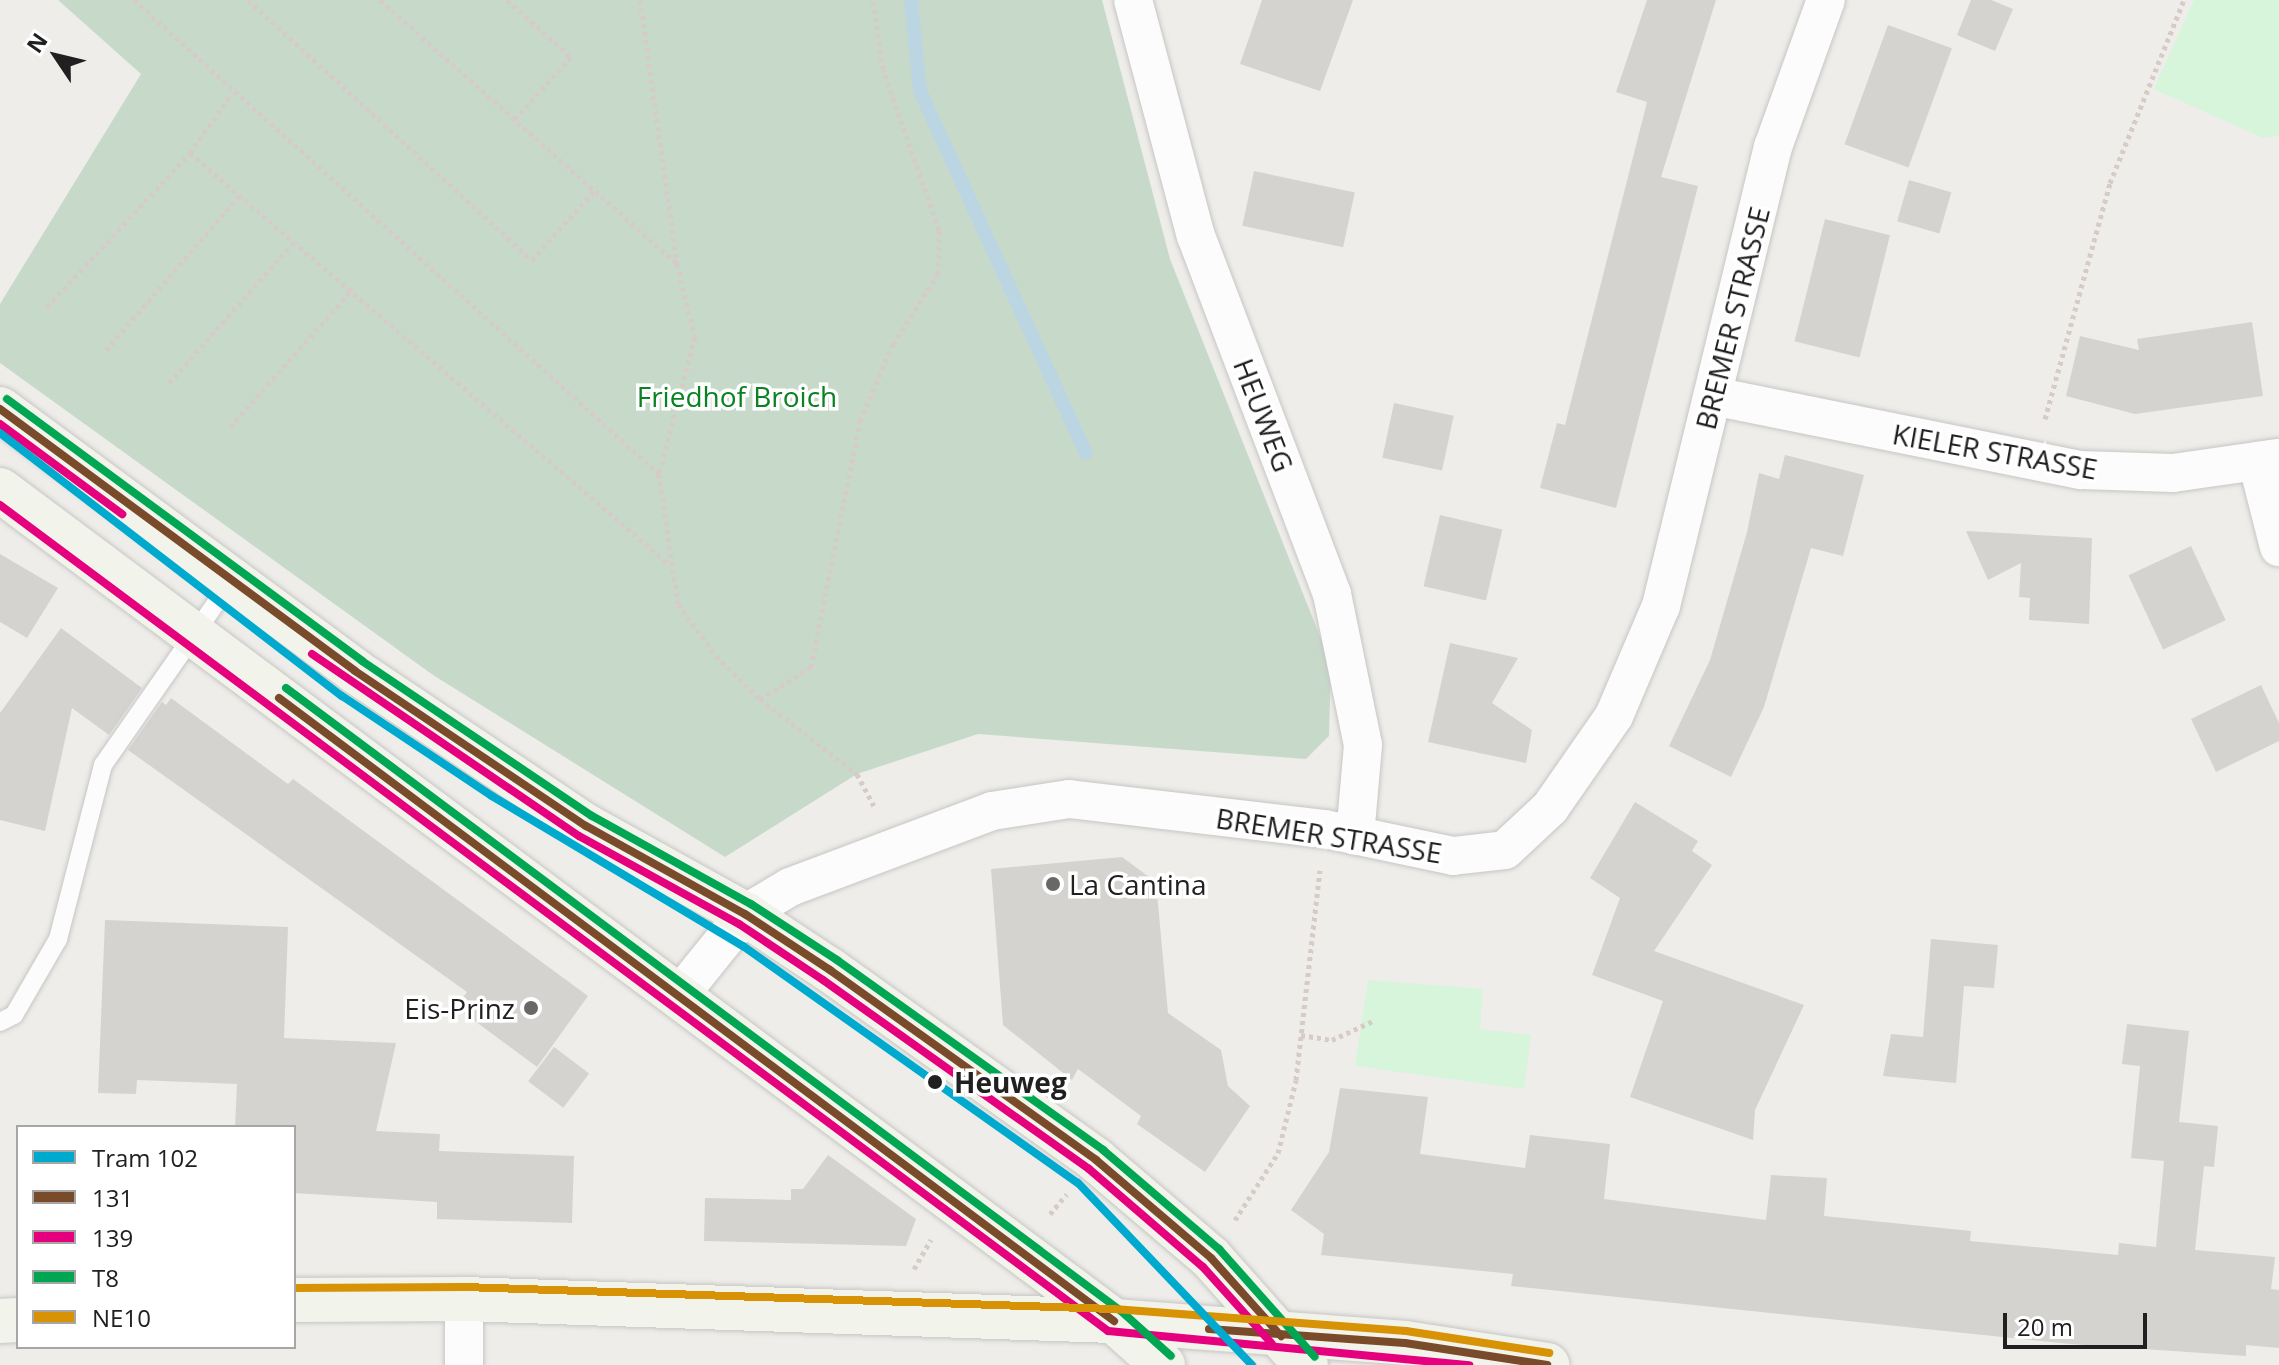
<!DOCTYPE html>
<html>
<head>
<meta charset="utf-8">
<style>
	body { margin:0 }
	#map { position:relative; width:2279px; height:1365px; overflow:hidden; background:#eeede9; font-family:"Open Sans",sans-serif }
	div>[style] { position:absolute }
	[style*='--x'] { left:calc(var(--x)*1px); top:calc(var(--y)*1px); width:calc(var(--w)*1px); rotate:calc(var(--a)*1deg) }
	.cemetery>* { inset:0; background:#c7daca }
	.park>* { inset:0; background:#d6f5da }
	.stream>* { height:14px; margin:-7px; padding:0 7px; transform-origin:7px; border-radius:7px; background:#bcd5e2 }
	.building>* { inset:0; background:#d5d3d0; transform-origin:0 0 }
	.path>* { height:5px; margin-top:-2.5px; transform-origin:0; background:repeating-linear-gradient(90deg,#d7cbc7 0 4px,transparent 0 8px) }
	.roads { filter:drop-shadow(0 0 2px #c7c6c5) drop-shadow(0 0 2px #c7c6c5) }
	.service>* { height:18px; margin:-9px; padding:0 9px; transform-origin:9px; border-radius:9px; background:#fcfcfc }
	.minor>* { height:38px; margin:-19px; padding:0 19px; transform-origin:19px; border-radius:19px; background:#fcfcfc }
	.secondary>* { height:44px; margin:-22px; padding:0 22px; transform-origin:22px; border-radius:22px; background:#f2f4eb }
	.bus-1>* { height:8px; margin:-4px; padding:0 4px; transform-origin:4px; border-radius:4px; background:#7a4b2a }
	.bus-2>* { height:8px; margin:-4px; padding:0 4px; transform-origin:4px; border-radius:4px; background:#e5007d }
	.bus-3>* { height:8px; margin:-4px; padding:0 4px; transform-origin:4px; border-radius:4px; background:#00a651 }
	.bus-4>* { height:8px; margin:-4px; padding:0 4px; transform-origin:4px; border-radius:4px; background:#d79205 }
	.tram-1>* { height:8px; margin:-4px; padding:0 4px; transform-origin:4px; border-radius:4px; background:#00a9ce }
	.dots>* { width:22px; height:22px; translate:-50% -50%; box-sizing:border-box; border:4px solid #fff; border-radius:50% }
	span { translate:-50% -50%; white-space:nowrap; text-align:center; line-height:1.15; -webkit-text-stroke:7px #fff; paint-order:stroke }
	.street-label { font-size:28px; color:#202020 }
	.park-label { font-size:28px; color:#0a8222 }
	.poi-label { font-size:28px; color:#202020 }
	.left { translate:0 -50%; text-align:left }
	.right { translate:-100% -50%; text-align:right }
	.stop-label { font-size:28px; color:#202020; font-weight:700 }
	.legend { position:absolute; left:16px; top:1125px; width:280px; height:224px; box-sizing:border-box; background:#fff; border:2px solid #a6a6a6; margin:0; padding:10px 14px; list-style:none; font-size:24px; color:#202020 }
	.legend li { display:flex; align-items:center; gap:16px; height:40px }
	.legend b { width:40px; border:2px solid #a6a6a6 }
	.north { position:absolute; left:16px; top:16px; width:80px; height:80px; -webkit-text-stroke:6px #fff; paint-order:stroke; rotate:305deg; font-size:22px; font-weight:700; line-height:32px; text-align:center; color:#202020 }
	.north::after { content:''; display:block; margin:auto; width:28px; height:36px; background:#202020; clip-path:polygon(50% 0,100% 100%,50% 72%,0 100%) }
	.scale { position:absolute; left:2003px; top:1313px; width:144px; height:36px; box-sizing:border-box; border:4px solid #202020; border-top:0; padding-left:10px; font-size:24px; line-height:28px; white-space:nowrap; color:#202020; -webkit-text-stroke:6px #fff; paint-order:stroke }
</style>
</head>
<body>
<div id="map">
	<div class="cemetery">
		<div style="clip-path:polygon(58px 0,1102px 0,1170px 259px,1331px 664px,1329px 736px,1306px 759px,978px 734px,857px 774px,725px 857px,433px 675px,0 363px,0 304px,141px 74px)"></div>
	</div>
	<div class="park">
		<div style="clip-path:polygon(2194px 0,2279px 0,2279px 136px,2263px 138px,2154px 89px)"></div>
		<div style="clip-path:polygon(1368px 980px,1483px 989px,1480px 1029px,1531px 1035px,1524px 1089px,1355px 1066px)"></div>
	</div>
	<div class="stream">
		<div style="--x:911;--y:0;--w:91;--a:84.4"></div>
		<div style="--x:920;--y:91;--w:398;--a:65.4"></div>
	</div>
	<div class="building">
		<div style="clip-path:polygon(1262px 0,1353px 0,1320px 91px,1240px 64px)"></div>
		<div style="clip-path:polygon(1647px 0,1716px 0,1661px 177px,1698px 186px,1616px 508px,1540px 488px,1557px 423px,1565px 425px,1647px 102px,1616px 92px)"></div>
		<div style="clip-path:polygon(1971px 0,1991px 0,2013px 9px,1995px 51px,1957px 35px)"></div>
		<div style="left:1888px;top:25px;width:68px;height:127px;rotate:20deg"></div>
		<div style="left:1254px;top:171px;width:103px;height:56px;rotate:12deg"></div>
		<div style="left:1909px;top:180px;width:44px;height:43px;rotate:16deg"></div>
		<div style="left:1825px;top:219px;width:67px;height:126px;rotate:14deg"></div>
		<div style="clip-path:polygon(2252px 322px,2263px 396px,2135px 414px,2066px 396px,2080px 336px,2139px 350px,2137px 339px)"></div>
		<div style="left:1394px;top:403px;width:61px;height:56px;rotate:12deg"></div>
		<div style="clip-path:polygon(1785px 455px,1864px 475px,1843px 556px,1811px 548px,1764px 707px,1731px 777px,1669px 746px,1710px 660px,1747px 532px,1759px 473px,1779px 479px)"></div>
		<div style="left:1440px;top:515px;width:64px;height:73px;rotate:13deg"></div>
		<div style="clip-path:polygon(1966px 531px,2092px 538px,2089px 624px,2029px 620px,2030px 598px,2019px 597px,2021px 563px,1988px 580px)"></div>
		<div style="left:2191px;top:546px;width:82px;height:69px;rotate:65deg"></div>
		<div style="clip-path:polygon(0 554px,58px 588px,27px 638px,0 622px)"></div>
		<div style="clip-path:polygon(61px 628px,142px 688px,109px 735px,72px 708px,45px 831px,0 820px,0 713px)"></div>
		<div style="clip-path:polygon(1450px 643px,1518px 658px,1492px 703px,1532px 730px,1526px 763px,1428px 742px)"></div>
		<div style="clip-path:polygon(2261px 685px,2279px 723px,2279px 741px,2216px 772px,2191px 719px)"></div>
		<div style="clip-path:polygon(171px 698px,288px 784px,293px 779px,588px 996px,537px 1067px,456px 1007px,467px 992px,128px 750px,162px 702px,166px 705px)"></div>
		<div style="clip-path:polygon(1635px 802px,1698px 841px,1692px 851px,1712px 865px,1654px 951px,1804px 1005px,1755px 1110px,1753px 1140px,1630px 1097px,1663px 1001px,1592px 975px,1620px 898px,1590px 878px)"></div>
		<div style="clip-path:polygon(1122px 857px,1156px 882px,1168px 1013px,1221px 1050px,1228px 1086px,1250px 1106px,1205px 1172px,1137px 1124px,1141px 1116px,1078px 1069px,1072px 1080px,1003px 1025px,991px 869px)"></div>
		<div style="clip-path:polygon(105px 920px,288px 927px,284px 1038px,396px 1043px,376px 1131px,440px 1134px,439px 1151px,574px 1156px,572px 1223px,437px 1219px,437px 1202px,294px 1193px,294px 1127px,235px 1127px,237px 1084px,137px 1080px,136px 1094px,98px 1093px)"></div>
		<div style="clip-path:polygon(1931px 939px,1998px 945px,1994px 988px,1964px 986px,1956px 1083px,1883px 1076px,1891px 1034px,1923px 1037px)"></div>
		<div style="clip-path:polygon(2127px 1024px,2189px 1031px,2179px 1122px,2218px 1126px,2214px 1167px,2204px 1166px,2195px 1250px,2275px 1257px,2271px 1289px,2279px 1290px,2279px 1348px,2246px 1345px,2246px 1356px,2070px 1344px,1511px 1286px,1513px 1274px,1321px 1255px,1324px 1234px,1291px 1210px,1329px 1152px,1340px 1088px,1428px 1097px,1420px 1154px,1525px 1168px,1530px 1135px,1610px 1144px,1604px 1199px,1766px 1220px,1771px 1175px,1827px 1178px,1824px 1216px,1971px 1231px,1970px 1241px,2118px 1255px,2119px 1243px,2156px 1247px,2164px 1161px,2131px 1158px,2140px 1066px,2122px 1064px)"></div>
		<div style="left:554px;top:1047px;width:44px;height:43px;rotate:37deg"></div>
		<div style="clip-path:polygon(828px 1155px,916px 1219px,906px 1246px,704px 1241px,705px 1198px,791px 1200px,791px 1189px,803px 1189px)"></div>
	</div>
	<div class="path">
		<div style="--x:134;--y:0;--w:707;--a:42.08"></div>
		<div style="--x:248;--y:0;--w:385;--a:42.5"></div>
		<div style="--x:532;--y:260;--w:93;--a:-48.1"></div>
		<div style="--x:380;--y:0;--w:396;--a:41.6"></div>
		<div style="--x:507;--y:0;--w:86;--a:41.7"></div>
		<div style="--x:571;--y:57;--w:85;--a:132.1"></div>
		<div style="--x:640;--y:0;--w:267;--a:82"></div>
		<div style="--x:677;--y:264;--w:75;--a:76.1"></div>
		<div style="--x:695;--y:337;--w:142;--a:104.7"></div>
		<div style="--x:659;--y:474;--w:131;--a:81.7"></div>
		<div style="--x:678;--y:604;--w:64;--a:53.8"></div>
		<div style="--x:716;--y:656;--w:62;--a:44.3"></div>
		<div style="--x:760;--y:699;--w:123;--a:37.7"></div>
		<div style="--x:857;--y:774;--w:38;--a:62"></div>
		<div style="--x:190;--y:153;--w:633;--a:40.64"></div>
		<div style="--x:47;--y:307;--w:210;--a:-47.1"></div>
		<div style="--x:190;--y:153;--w:73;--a:-55"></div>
		<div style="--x:106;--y:350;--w:205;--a:-49.2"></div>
		<div style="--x:169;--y:383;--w:190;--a:-48.4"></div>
		<div style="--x:2045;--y:419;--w:245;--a:-74.6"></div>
		<div style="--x:2110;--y:183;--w:197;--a:-68"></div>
		<div style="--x:230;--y:427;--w:185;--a:-48.3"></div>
		<div style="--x:760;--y:699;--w:60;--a:-32.1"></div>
		<div style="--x:811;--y:667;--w:251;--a:-78.7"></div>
		<div style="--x:860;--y:421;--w:84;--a:-66.8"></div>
		<div style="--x:893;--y:344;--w:83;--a:-57.3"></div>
		<div style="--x:938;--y:274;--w:44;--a:-88.7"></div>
		<div style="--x:939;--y:230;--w:170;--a:-109.2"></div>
		<div style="--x:883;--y:69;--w:70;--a:-98.2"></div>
		<div style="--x:1301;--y:1035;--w:31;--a:9"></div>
		<div style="--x:1332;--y:1040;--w:47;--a:-24.9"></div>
		<div style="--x:1050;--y:1214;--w:26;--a:-50"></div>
		<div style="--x:1235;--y:1220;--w:80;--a:-57.3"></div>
		<div style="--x:1278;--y:1153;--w:75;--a:-76.1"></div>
		<div style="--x:1296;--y:1080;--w:211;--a:-83.5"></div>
		<div style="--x:914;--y:1269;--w:34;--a:-60"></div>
	</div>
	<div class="roads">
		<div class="service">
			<div style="--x:0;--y:1022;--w:16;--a:-27"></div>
			<div style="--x:14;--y:1015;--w:88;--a:-59.9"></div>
			<div style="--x:58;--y:939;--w:180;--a:-75.5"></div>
			<div style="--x:103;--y:765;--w:226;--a:-55.1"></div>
		</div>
		<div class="minor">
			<div style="--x:1133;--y:0;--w:244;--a:75.1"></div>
			<div style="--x:1196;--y:236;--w:383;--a:69.2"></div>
			<div style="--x:1332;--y:594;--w:154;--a:78.4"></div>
			<div style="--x:1363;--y:745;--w:91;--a:95"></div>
			<div style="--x:1713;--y:396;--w:375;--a:11.4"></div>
			<div style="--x:2081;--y:470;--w:92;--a:1.9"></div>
			<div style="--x:2173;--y:473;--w:107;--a:-8.1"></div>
			<div style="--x:2257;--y:461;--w:89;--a:75.7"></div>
			<div style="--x:678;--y:997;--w:107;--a:-51.1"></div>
			<div style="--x:745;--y:914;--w:52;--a:-31"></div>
			<div style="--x:790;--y:887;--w:216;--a:-20.6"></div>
			<div style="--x:992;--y:811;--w:78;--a:-8.9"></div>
			<div style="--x:1069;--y:799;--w:258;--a:6.7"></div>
			<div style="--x:1325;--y:829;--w:131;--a:11.9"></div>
			<div style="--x:1453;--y:856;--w:52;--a:-6.6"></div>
			<div style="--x:1505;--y:850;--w:62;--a:-43"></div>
			<div style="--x:1550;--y:808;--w:112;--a:-55.2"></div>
			<div style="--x:1614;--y:716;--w:120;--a:-66.9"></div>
			<div style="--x:1661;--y:606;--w:472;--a:-76.3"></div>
			<div style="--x:1773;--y:147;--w:156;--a:-70.2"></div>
			<div style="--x:464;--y:1365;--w:66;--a:-90"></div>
		</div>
		<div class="secondary">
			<div style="--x:0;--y:409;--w:441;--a:36.4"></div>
			<div style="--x:355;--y:671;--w:278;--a:33.9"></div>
			<div style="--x:586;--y:826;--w:182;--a:29"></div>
			<div style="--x:745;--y:914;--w:102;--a:33.4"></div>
			<div style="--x:830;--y:970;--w:327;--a:35.5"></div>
			<div style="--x:1096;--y:1160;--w:151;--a:40.4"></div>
			<div style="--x:1211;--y:1258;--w:143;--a:48.4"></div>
			<div style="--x:0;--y:490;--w:1390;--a:36.72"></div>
			<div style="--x:1114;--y:1321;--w:66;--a:41.9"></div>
			<div style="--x:294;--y:1300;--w:170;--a:-0.3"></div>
			<div style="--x:464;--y:1299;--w:650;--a:1.94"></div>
			<div style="--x:1114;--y:1321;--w:292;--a:4.3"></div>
			<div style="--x:1405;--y:1343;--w:144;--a:8.8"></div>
			<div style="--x:0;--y:1321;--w:18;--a:-3"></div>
		</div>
	</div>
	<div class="bus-1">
		<div style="--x:0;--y:409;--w:441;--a:36.4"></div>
		<div style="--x:355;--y:671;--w:278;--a:33.9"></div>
		<div style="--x:586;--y:826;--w:182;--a:29"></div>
		<div style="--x:745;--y:914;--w:102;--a:33.4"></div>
		<div style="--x:830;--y:970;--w:327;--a:35.5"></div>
		<div style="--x:1096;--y:1160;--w:151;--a:40.4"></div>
		<div style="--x:1211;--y:1258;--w:105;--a:48.1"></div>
		<div style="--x:279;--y:698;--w:1042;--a:36.73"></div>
		<div style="--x:1209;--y:1329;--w:196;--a:4.1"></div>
		<div style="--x:1405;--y:1343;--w:144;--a:8.8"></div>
	</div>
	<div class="bus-2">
		<div style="--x:0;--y:424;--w:152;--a:36.4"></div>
		<div style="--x:0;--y:505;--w:1382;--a:36.7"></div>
		<div style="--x:1108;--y:1331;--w:363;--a:5.4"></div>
		<div style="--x:312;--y:654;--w:323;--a:34.3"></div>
		<div style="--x:579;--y:836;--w:183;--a:28.8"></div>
		<div style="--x:739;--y:924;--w:101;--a:33.7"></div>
		<div style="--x:823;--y:980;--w:326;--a:35.4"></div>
		<div style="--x:1089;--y:1169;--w:150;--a:40.7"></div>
		<div style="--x:1203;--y:1267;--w:103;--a:48.1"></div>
	</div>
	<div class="bus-3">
		<div style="--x:7;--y:399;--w:441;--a:36.4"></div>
		<div style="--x:362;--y:661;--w:277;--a:34"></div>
		<div style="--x:592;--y:816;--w:182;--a:29"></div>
		<div style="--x:751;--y:904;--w:103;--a:33.1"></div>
		<div style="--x:837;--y:960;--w:327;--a:35.5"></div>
		<div style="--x:1103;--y:1150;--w:153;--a:40.5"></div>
		<div style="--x:1219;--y:1249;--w:144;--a:48.4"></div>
		<div style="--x:286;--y:688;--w:1042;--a:36.73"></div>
		<div style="--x:1121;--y:1311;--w:67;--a:42"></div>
	</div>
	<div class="bus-4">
		<div style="--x:294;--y:1288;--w:170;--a:-0.3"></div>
		<div style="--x:464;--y:1287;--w:650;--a:1.94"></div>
		<div style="--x:1114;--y:1309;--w:293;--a:4.3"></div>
		<div style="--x:1406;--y:1331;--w:145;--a:8.7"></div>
	</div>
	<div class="tram-1">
		<div style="--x:0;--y:433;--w:431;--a:37.6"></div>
		<div style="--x:342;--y:696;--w:180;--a:33.7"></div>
		<div style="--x:492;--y:796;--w:292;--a:30.9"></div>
		<div style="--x:743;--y:946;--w:410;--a:35.3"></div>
		<div style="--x:1078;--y:1183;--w:252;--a:46.3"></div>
	</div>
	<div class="dots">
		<div style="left:1053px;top:884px;background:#686866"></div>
		<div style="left:531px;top:1008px;background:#686866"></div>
		<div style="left:935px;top:1082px;background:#202020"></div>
	</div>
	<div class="street-label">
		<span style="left:1732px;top:318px;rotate:-76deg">BREMER STRASSE</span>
		<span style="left:1264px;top:415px;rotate:69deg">HEUWEG</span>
		<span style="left:1995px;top:451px;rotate:10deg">KIELER STRASSE</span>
		<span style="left:1329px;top:835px;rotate:9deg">BREMER STRASSE</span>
	</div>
	<div class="park-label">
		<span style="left:737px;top:396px">Friedhof Broich</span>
	</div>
	<div class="poi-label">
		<span class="left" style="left:1069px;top:884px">La Cantina</span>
		<span class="right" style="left:515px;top:1008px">Eis-Prinz</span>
	</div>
	<div class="stop-label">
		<span class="left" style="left:954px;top:1082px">Heuweg</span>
	</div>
	<ul class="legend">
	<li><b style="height:10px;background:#00a9ce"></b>Tram 102</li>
	<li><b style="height:10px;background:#7a4b2a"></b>131</li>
	<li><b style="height:10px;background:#e5007d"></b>139</li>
	<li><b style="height:10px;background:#00a651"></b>T8</li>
	<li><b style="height:10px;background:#d79205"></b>NE10</li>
	</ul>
	<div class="north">N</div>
	<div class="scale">20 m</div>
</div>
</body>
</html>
